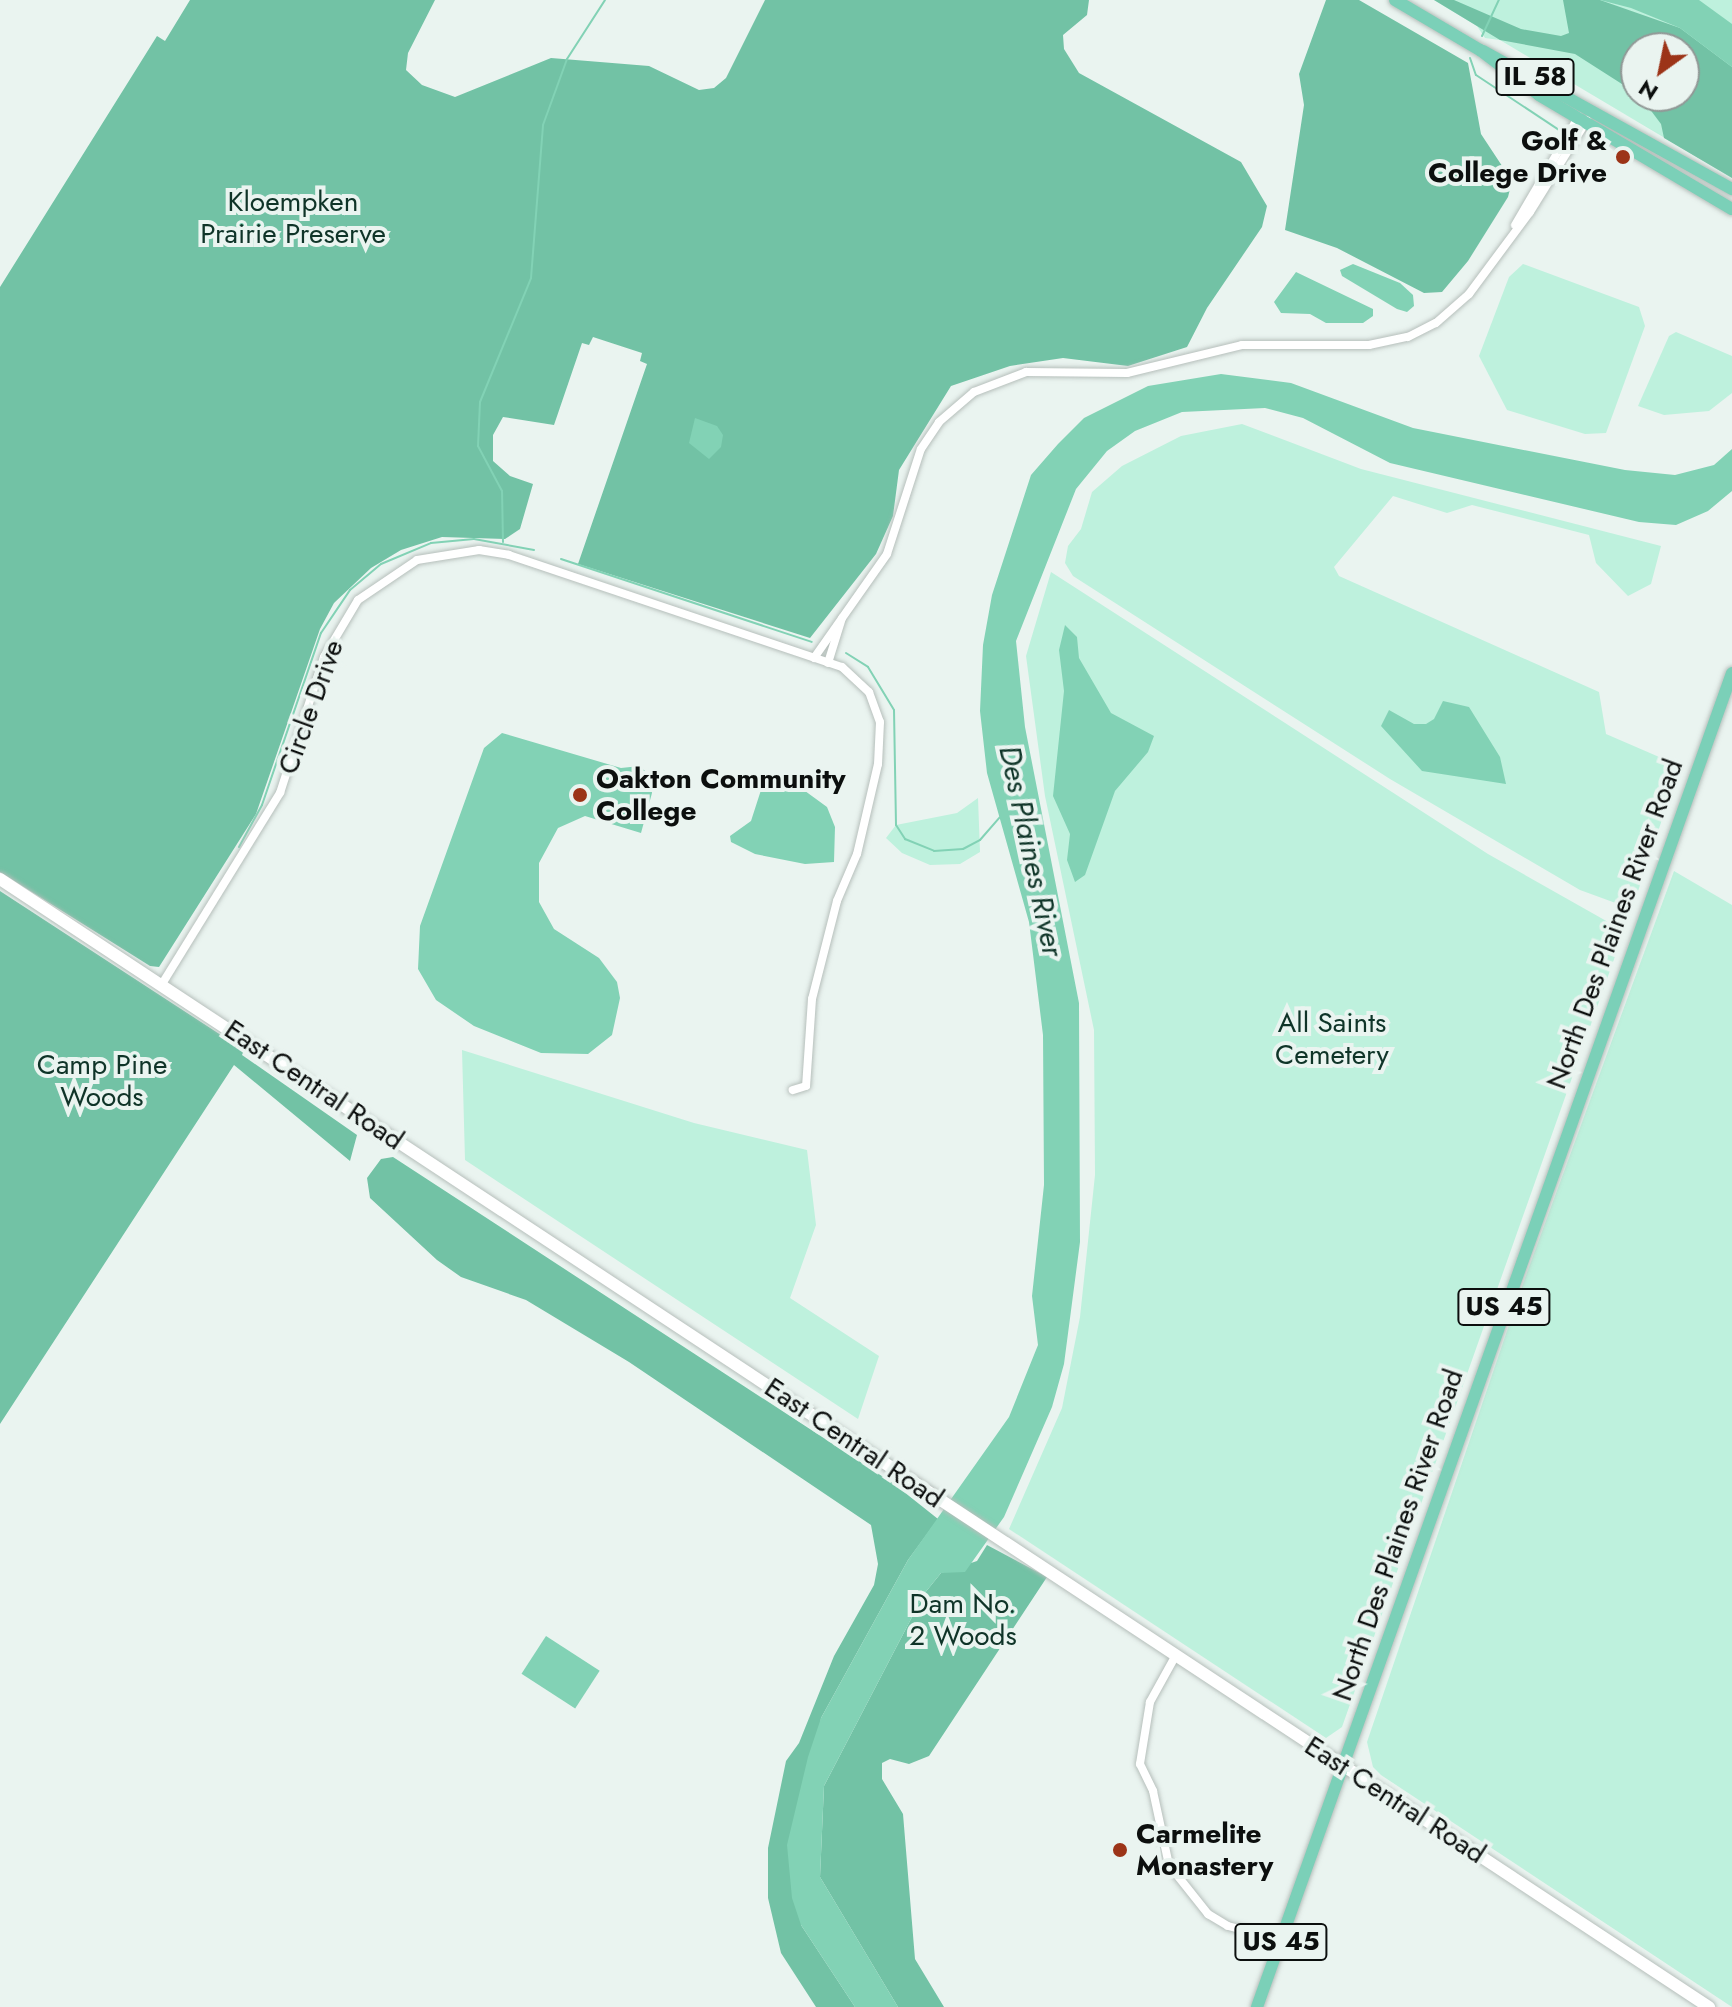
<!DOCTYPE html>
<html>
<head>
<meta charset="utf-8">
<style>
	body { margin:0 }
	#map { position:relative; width:1732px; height:2007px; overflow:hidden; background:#eaf4f0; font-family:Jost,sans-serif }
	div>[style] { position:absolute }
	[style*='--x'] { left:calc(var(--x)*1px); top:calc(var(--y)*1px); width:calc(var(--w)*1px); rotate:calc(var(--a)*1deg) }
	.green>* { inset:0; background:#bef1dd }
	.forest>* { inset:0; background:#72c2a5 }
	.water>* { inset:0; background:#82d2b5; transform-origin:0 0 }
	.stream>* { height:2px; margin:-1px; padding:0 1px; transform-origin:1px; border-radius:1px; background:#82d2b5 }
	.roads { filter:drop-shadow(0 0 2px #b6bfbb) drop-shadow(0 0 2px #b6bfbb) }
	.minor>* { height:8px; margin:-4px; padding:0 4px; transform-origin:4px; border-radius:4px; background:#fff }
	.secondary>* { height:12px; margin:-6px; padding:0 6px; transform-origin:6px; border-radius:6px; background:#fff }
	.primary>* { height:12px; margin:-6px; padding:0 6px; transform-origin:6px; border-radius:6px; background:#7bd0b8 }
	.dots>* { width:22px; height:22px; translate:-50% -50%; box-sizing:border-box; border:4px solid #eaf4f0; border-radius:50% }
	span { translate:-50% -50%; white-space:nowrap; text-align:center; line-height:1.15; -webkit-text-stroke:8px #eaf4f0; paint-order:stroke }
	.shield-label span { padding:2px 6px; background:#eaf4f0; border:2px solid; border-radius:6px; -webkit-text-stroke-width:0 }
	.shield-label { font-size:26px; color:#0c0f0e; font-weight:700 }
	.poi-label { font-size:28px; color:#0c0f0e; font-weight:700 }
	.right { translate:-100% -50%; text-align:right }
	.left { translate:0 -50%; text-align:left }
	.park-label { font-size:28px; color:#0f3428 }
	.street-label { font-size:28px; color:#0c0f0e }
	.water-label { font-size:30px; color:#11372a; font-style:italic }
	.north { position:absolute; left:1620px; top:32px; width:80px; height:80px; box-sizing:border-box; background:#eaf4f0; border:2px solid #919896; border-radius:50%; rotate:213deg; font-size:22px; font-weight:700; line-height:32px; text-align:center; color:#0c0f0e }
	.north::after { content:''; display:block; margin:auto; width:28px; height:36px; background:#9c3418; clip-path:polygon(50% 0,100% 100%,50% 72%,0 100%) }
</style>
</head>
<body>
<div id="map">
	<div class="green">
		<div style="clip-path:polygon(evenodd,1434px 0,1732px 0,1732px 178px,1500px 40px,1485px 38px,1477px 26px,1434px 0,1636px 48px,1684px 48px,1684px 96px,1636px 96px,1636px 48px)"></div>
		<div style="clip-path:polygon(1523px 264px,1639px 307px,1645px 326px,1606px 433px,1585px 434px,1507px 410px,1479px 356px,1509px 277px)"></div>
		<div style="clip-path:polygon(1676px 332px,1732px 356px,1732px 393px,1709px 411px,1664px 415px,1638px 406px,1669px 336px)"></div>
		<div style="clip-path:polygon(1242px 424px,1361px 469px,1661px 546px,1651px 584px,1628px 596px,1596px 563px,1589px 535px,1472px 505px,1447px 513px,1393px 496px,1334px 567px,1339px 576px,1599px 692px,1606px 734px,1680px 766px,1632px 909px,1580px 890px,1390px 779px,1073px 576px,1065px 563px,1068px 546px,1081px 529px,1092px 492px,1122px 466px,1181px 436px)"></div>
		<div style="clip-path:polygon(1051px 572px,1488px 854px,1624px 931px,1342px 1727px,1326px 1738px,1009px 1529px,1062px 1408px,1080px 1317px,1095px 1175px,1094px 1030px,1045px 796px,1026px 656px)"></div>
		<div style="clip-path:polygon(978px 798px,980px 852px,960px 864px,930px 865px,902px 853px,886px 838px,896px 825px,957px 813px)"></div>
		<div style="clip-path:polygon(1674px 871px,1732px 905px,1732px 2007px,1381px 1775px,1373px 1767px,1367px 1742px,1525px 1278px)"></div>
		<div style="clip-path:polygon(462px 1050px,694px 1123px,807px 1150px,816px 1225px,790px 1298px,879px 1356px,858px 1419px,465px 1160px)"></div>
	</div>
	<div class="forest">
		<div style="clip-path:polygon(190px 0,435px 0,408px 53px,406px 70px,422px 85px,455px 97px,551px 58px,649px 66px,699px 90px,714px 88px,726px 78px,765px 0,1089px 0,1087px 15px,1063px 35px,1064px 49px,1079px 73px,1241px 162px,1267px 206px,1262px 227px,1207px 308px,1187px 347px,1128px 366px,1063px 358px,1010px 366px,951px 386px,899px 470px,893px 516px,876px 554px,810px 638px,578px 564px,647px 364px,640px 361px,642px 353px,593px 337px,589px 345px,582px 343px,554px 425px,503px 417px,493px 435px,493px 461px,510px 476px,533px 484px,520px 529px,505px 539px,442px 537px,401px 550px,371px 568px,334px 603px,320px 629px,256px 814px,159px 967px,150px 966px,0 872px,0 287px,157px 36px,165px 41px)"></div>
		<div style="clip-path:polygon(1326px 0,1359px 0,1468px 63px,1481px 134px,1512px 181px,1508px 197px,1468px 261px,1442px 292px,1424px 293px,1337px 248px,1285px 230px,1304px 105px,1299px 74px)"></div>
		<div style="clip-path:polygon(1434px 0,1454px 0,1521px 29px,1561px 36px,1569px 33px,1563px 0,1600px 0,1680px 28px,1732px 67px,1732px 178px,1664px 138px,1661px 124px,1640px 96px,1684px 96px,1684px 48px,1636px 48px,1636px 93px,1575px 54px,1500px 40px)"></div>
		<div style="clip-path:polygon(0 891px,244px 1050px,242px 1055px,357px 1135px,350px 1161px,234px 1065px,0 1424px)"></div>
		<div style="clip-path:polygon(393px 1157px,894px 1484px,938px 1519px,908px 1560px,821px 1718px,801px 1925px,855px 2007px,816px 2007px,781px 1953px,768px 1898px,768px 1848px,786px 1761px,799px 1743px,834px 1656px,874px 1585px,878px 1564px,871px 1525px,629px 1362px,526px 1300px,461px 1277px,437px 1260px,370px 1198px,367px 1178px,381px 1159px)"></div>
		<div style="clip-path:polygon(987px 1545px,1047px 1577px,929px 1756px,909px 1764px,890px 1759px,882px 1763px,882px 1779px,903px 1814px,915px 1959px,944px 2007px,898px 2007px,820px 1877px,824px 1786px,924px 1594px,941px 1573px,977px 1561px)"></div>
	</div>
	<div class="water">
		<div style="clip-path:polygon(1490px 0,1699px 0,1732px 24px,1732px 67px,1680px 28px,1631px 8px,1600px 0)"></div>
		<div style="clip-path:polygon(1353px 264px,1400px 283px,1413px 295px,1414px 306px,1407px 312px,1397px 309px,1342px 276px,1340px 270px)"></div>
		<div style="clip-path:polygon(1296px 272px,1373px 309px,1373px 316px,1363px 323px,1326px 323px,1310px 314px,1281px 313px,1274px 302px)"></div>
		<div style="clip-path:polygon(1221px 374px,1291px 383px,1413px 428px,1625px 470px,1675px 475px,1714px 465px,1732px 449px,1732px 491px,1708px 511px,1676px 525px,1639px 522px,1390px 463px,1303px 418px,1265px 408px,1182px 412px,1135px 431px,1107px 451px,1076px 489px,1016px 641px,1025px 727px,1079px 1003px,1080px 1242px,1064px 1364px,1052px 1407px,1004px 1517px,965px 1572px,941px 1573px,924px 1594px,824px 1786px,820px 1877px,898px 2007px,855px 2007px,801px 1925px,792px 1898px,787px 1845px,808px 1757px,821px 1718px,908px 1560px,1009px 1417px,1038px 1345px,1032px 1296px,1044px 1185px,1043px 1035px,1029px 922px,987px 773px,980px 711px,983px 645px,992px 595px,1031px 475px,1058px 444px,1084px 418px,1148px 386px)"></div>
		<div style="clip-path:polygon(695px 418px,717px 426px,723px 435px,721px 447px,709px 459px,689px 443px)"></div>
		<div style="clip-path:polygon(1065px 625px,1077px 637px,1079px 658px,1111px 713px,1154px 736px,1148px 752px,1115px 791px,1085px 875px,1075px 882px,1067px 860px,1070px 834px,1053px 796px,1064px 691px,1059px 650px)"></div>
		<div style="clip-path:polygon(1443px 701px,1469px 707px,1500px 757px,1506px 784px,1422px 771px,1381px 726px,1389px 710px,1414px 724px,1426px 724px,1434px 719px)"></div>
		<div style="clip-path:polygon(502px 733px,621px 768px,640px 766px,651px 777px,652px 793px,641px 833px,585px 816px,558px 828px,539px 863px,539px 902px,554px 929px,599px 958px,617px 982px,620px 998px,612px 1035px,588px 1054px,541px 1053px,474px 1026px,436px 1000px,418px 969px,420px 926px,484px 748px)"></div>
		<div style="clip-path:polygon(790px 780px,827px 807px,835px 827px,834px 862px,805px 864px,755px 854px,731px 842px,730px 836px,751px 821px,761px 790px,771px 781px)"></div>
		<div style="left:546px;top:1636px;width:64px;height:45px;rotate:33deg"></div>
	</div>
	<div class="stream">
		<div style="--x:1482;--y:36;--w:40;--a:-65"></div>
		<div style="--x:1470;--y:58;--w:18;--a:71"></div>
		<div style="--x:1476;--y:75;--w:103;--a:33.5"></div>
		<div style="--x:503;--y:542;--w:51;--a:-91.1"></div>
		<div style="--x:502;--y:491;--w:51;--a:-118.1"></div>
		<div style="--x:478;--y:446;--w:44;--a:-87.4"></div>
		<div style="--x:480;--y:402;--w:134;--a:-67.6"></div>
		<div style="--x:531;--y:278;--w:153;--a:-85.5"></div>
		<div style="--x:543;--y:125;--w:70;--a:-70"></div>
		<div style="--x:567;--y:59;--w:70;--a:-57.2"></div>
		<div style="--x:561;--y:559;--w:264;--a:18.3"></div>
		<div style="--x:846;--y:653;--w:26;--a:32"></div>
		<div style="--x:868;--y:667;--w:50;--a:58.8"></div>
		<div style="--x:894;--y:710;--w:115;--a:89"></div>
		<div style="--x:896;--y:825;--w:17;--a:57"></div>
		<div style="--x:905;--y:839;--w:31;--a:22"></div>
		<div style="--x:934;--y:851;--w:29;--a:-4"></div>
		<div style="--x:963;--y:849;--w:19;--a:-28"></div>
		<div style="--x:980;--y:840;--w:30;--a:-49"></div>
		<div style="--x:239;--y:847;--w:48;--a:-61.3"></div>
		<div style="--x:262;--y:805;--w:182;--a:-71.1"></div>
		<div style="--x:321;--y:633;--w:52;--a:-56"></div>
		<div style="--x:350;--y:590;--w:40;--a:-40"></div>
		<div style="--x:381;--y:564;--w:54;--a:-22.8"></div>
		<div style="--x:431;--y:543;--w:43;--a:-5.3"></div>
		<div style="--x:474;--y:539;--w:61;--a:10.4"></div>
	</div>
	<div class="roads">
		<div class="minor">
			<div style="--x:1515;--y:225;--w:126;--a:-59.6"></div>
			<div style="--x:814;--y:658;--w:127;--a:-54.9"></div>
			<div style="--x:887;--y:554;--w:110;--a:-72.1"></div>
			<div style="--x:921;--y:449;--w:32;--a:-56"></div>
			<div style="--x:939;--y:422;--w:46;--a:-40.6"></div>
			<div style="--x:974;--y:392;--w:56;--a:-21"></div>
			<div style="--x:1026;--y:372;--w:101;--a:0.6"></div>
			<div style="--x:1127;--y:373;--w:118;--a:-13.7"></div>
			<div style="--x:1242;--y:345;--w:127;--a:0"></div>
			<div style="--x:1369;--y:345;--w:40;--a:-12"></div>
			<div style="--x:1408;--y:337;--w:31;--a:-27"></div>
			<div style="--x:1436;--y:323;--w:44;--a:-41.3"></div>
			<div style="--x:1469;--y:294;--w:102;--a:-53.4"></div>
			<div style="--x:1530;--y:212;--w:108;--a:-58.2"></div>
			<div style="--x:828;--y:663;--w:47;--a:-72.7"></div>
			<div style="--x:162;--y:984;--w:225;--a:-58.3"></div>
			<div style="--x:280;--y:793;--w:143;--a:-72.1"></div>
			<div style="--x:324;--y:657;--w:66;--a:-59.2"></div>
			<div style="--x:358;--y:600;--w:71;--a:-34.1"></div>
			<div style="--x:417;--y:560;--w:63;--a:-9.2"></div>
			<div style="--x:479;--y:550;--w:30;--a:9"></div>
			<div style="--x:509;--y:555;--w:351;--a:18.6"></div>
			<div style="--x:842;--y:667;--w:37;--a:43"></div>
			<div style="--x:869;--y:692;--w:32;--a:70"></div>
			<div style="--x:880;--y:722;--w:42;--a:92.7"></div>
			<div style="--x:878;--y:764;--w:92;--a:103.1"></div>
			<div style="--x:857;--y:854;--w:51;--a:113.1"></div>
			<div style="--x:837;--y:901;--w:101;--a:104.3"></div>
			<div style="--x:812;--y:999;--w:87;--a:93.9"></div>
			<div style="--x:806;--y:1086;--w:14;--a:163"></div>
			<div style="--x:1176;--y:1655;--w:54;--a:119"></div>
			<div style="--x:1150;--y:1702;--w:63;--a:99.2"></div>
			<div style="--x:1140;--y:1764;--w:30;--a:64"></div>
			<div style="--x:1153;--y:1791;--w:76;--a:77.8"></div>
			<div style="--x:1169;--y:1865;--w:63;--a:51.5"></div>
			<div style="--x:1208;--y:1914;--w:23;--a:31"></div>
			<div style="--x:1228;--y:1926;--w:56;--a:14.5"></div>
		</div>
		<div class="secondary">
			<div style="--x:0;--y:879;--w:2048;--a:33.43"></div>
		</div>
		<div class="primary">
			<div style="--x:1395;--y:0;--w:99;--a:30.5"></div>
			<div style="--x:1480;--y:50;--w:74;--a:37.3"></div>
			<div style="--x:1539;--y:95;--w:224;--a:30.6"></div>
			<div style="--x:1483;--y:51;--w:285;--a:29"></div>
			<div style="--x:1257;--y:2007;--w:1416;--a:-70.4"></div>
		</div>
	</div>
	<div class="dots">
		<div style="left:1623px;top:157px;background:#9c3418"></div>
		<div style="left:580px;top:795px;background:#9c3418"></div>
		<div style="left:1120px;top:1850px;background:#9c3418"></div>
	</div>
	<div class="shield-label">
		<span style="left:1535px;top:77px">IL 58</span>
		<span style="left:1504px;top:1307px">US 45</span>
		<span style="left:1281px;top:1942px">US 45</span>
	</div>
	<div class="poi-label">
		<span class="right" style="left:1607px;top:157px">Golf &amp;<br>College Drive</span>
		<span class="left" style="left:596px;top:795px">Oakton Community<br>College</span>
		<span class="left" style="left:1136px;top:1850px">Carmelite<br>Monastery</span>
	</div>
	<div class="park-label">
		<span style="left:293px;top:218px">Kloempken<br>Prairie Preserve</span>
		<span style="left:1332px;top:1039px">All Saints<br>Cemetery</span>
		<span style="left:102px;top:1081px">Camp Pine<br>Woods</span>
		<span style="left:963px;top:1620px">Dam No.<br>2 Woods</span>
	</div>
	<div class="street-label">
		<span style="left:311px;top:707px;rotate:-70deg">Circle Drive</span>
		<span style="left:1615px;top:924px;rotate:-70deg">North Des Plaines River Road</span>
		<span style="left:314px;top:1085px;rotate:34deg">East Central Road</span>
		<span style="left:854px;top:1443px;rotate:34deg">East Central Road</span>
		<span style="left:1398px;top:1535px;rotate:-71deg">North Des Plaines River Road</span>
		<span style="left:1395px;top:1800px;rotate:33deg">East Central Road</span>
	</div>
	<div class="water-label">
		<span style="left:1031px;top:851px;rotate:78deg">Des Plaines River</span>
	</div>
	<div class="north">N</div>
</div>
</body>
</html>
